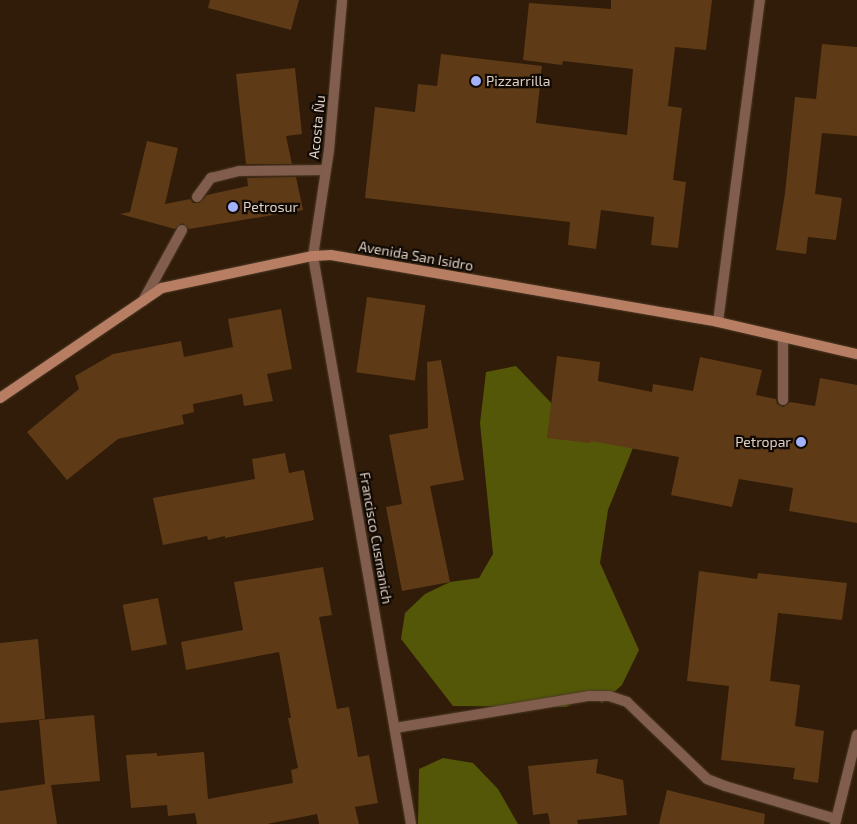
<!DOCTYPE html>
<html>
<head>
<meta charset="utf-8">
<style>
	body { margin:0 }
	#map { position:relative; width:857px; height:824px; overflow:hidden; background:#301c08; font-family:"Exo 2",sans-serif }
	div>[style] { position:absolute }
	[style*='--x'] { left:calc(var(--x)*1px); top:calc(var(--y)*1px); width:calc(var(--w)*1px); rotate:calc(var(--a)*1deg) }
	.forest>* { inset:0; background:#535707 }
	.building>* { inset:0; background:#5e3b16; transform-origin:0 0 }
	.roads { filter:drop-shadow(0 0 1px #4c3926) drop-shadow(0 0 1px #4c3926) }
	.service>* { height:10px; margin:-5px; padding:0 5px; transform-origin:5px; border-radius:5px; background:#805d4c }
	.minor>* { height:10px; margin:-5px; padding:0 5px; transform-origin:5px; border-radius:5px; background:#805d4c }
	.tertiary>* { height:10px; margin:-5px; padding:0 5px; transform-origin:5px; border-radius:5px; background:#805d4c }
	.secondary>* { height:10px; margin:-5px; padding:0 5px; transform-origin:5px; border-radius:5px; background:#b77e63 }
	.dots>* { width:14px; height:14px; translate:-50% -50%; box-sizing:border-box; border:2px solid #110903; border-radius:50% }
	span { translate:-50% -50%; white-space:nowrap; text-align:center; line-height:1.15; -webkit-text-stroke:4.5px #110903; paint-order:stroke }
	.poi-label { font-size:14px; color:#dfd1c6 }
	.left { translate:0 -50%; text-align:left }
	.right { translate:-100% -50%; text-align:right }
	.street-label { font-size:14px; color:#dfd1c6 }
</style>
</head>
<body>
<div id="map">
	<div class="forest">
		<div style="clip-path:polygon(516px 366px,574px 427px,637px 438px,608px 510px,600px 563px,639px 650px,622px 685px,602px 703px,589px 696px,566px 707px,453px 706px,401px 639px,405px 613px,425px 594px,450px 582px,479px 578px,493px 554px,480px 423px,486px 372px)"></div>
		<div style="clip-path:polygon(443px 758px,473px 763px,498px 789px,518px 824px,418px 824px,419px 769px)"></div>
	</div>
	<div class="building">
		<div style="clip-path:polygon(210px 0,299px 0,291px 30px,208px 8px)"></div>
		<div style="clip-path:polygon(611px 0,712px 0,706px 50px,675px 47px,668px 106px,682px 108px,673px 180px,686px 182px,678px 248px,651px 245px,654px 217px,601px 210px,596px 249px,568px 245px,570px 222px,365px 198px,375px 107px,415px 112px,418px 84px,437px 86px,441px 54px,542px 66px,536px 123px,627px 135px,633px 69px,563px 61px,562px 65px,523px 60px,529px 3px,611px 9px)"></div>
		<div style="clip-path:polygon(822px 44px,857px 47px,857px 136px,822px 133px,815px 194px,842px 198px,836px 240px,808px 237px,806px 254px,776px 250px,785px 193px,795px 97px,816px 99px)"></div>
		<div style="clip-path:polygon(295px 68px,302px 134px,286px 136px,292px 164px,246px 164px,236px 74px)"></div>
		<div style="clip-path:polygon(147px 141px,178px 148px,165px 204px,190px 199px,193px 203px,199px 203px,207px 195px,248px 186px,247px 178px,296px 177px,303px 210px,189px 229px,182px 223px,175px 229px,120px 214px,130px 212px)"></div>
		<div style="left:367px;top:297px;width:59px;height:76px;rotate:8deg"></div>
		<div style="clip-path:polygon(281px 309px,292px 369px,267px 374px,273px 401px,244px 406px,242px 394px,193px 404px,194px 412px,182px 415px,184px 424px,118px 439px,67px 480px,27px 432px,79px 389px,75px 376px,113px 354px,181px 341px,184px 357px,233px 347px,228px 319px)"></div>
		<div style="clip-path:polygon(557px 356px,600px 362px,598px 381px,652px 392px,653px 384px,693px 391px,700px 357px,762px 370px,756px 395px,776px 399px,777px 404px,783px 407px,790px 402px,815px 406px,820px 378px,857px 385px,857px 523px,789px 511px,793px 488px,739px 479px,732px 507px,671px 495px,679px 457px,591px 441px,590px 443px,547px 438px)"></div>
		<div style="clip-path:polygon(441px 360px,464px 480px,430px 486px,450px 582px,402px 591px,386px 507px,402px 504px,389px 435px,428px 428px,427px 362px)"></div>
		<div style="clip-path:polygon(285px 453px,289px 473px,304px 470px,314px 520px,225px 538px,225px 536px,208px 540px,207px 536px,163px 545px,153px 498px,255px 479px,252px 459px)"></div>
		<div style="clip-path:polygon(323px 567px,332px 615px,319px 617px,337px 709px,349px 707px,358px 757px,369px 755px,378px 803px,355px 807px,359px 824px,319px 824px,317px 814px,267px 824px,197px 824px,195px 813px,168px 816px,167px 805px,131px 808px,126px 755px,157px 753px,157px 756px,204px 752px,208px 799px,293px 783px,291px 770px,298px 768px,288px 718px,291px 718px,279px 652px,186px 670px,181px 642px,243px 630px,234px 582px)"></div>
		<div style="clip-path:polygon(699px 571px,757px 579px,758px 573px,847px 583px,842px 620px,778px 613px,770px 681px,800px 685px,795px 726px,824px 731px,818px 783px,793px 779px,795px 768px,721px 760px,729px 686px,687px 681px)"></div>
		<div style="left:158px;top:598px;width:47px;height:36px;rotate:79deg"></div>
		<div style="clip-path:polygon(38px 639px,45px 719px,0 723px,0 643px)"></div>
		<div style="clip-path:polygon(94px 715px,100px 781px,51px 785px,57px 824px,0 824px,0 791px,45px 784px,39px 720px)"></div>
		<div style="clip-path:polygon(598px 759px,596px 773px,623px 780px,627px 815px,577px 820px,578px 824px,550px 824px,548px 813px,533px 815px,528px 766px)"></div>
		<div style="clip-path:polygon(667px 790px,765px 814px,764px 824px,659px 824px)"></div>
	</div>
	<div class="roads">
		<div class="service">
			<div style="--x:197;--y:197;--w:24;--a:-54"></div>
			<div style="--x:211;--y:178;--w:29;--a:-14"></div>
			<div style="--x:239;--y:171;--w:87;--a:-0.7"></div>
			<div style="--x:143;--y:301;--w:81;--a:-61.2"></div>
			<div style="--x:783;--y:337;--w:63;--a:90"></div>
			<div style="--x:395;--y:728;--w:197;--a:-9.4"></div>
			<div style="--x:589;--y:696;--w:20;--a:0"></div>
			<div style="--x:609;--y:696;--w:19;--a:18"></div>
			<div style="--x:627;--y:702;--w:111;--a:43.9"></div>
			<div style="--x:707;--y:779;--w:19;--a:21"></div>
			<div style="--x:725;--y:786;--w:116;--a:16.6"></div>
		</div>
		<div class="minor">
			<div style="--x:313;--y:256;--w:576;--a:80.21"></div>
			<div style="--x:718;--y:322;--w:325;--a:-82.6"></div>
			<div style="--x:835;--y:824;--w:92;--a:-76.1"></div>
		</div>
		<div class="tertiary">
			<div style="--x:313;--y:256;--w:107;--a:-81.4"></div>
			<div style="--x:329;--y:150;--w:151;--a:-85"></div>
		</div>
		<div class="secondary">
			<div style="--x:0;--y:398;--w:196;--a:-34.2"></div>
			<div style="--x:162;--y:288;--w:154;--a:-12"></div>
			<div style="--x:313;--y:256;--w:18;--a:-3"></div>
			<div style="--x:331;--y:255;--w:393;--a:9.8"></div>
			<div style="--x:718;--y:322;--w:143;--a:13"></div>
		</div>
	</div>
	<div class="dots">
		<div style="left:476px;top:81px;background:#a2b2fd"></div>
		<div style="left:233px;top:207px;background:#a2b2fd"></div>
		<div style="left:801px;top:442px;background:#a2b2fd"></div>
	</div>
	<div class="poi-label">
		<span class="left" style="left:486px;top:81px">Pizzarrilla</span>
		<span class="left" style="left:243px;top:207px">Petrosur</span>
		<span class="right" style="left:791px;top:442px">Petropar</span>
	</div>
	<div class="street-label">
		<span style="left:317px;top:127px;rotate:-84deg">Acosta Ñu</span>
		<span style="left:416px;top:256px;rotate:10deg">Avenida San Isidro</span>
		<span style="left:376px;top:538px;rotate:80deg">Francisco Cusmanich</span>
	</div>
</div>
</body>
</html>
